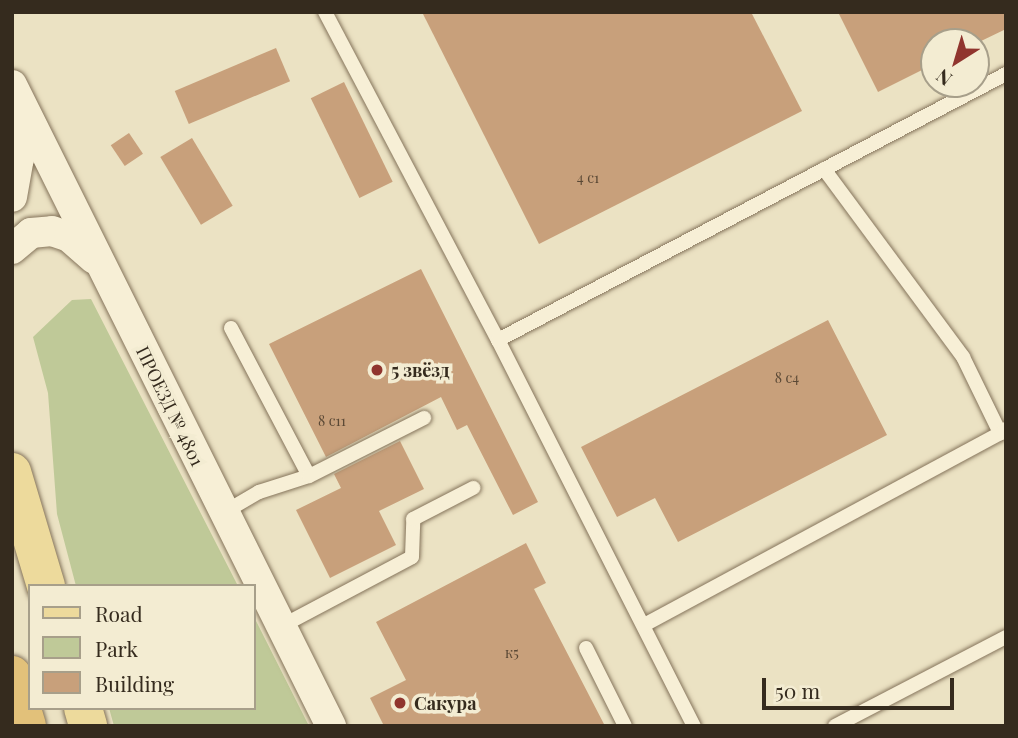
<!DOCTYPE html>
<html>
<head>
<meta charset="utf-8">
<style>
	body { margin:0 }
	#map { position:relative; width:1018px; height:738px; overflow:hidden; background:#ebe2c3; font-family:"Playfair Display",serif }
	div>[style] { position:absolute }
	[style*='--x'] { left:calc(var(--x)*1px); top:calc(var(--y)*1px); width:calc(var(--w)*1px); rotate:calc(var(--a)*1deg) }
	.green>* { inset:0; background:#bfc998 }
	.building>* { inset:0; background:#c8a07b; transform-origin:0 0 }
	.roads { filter:drop-shadow(0 0 2px #85745b) drop-shadow(0 0 2px #85745b) }
	.service>* { height:14px; margin:-7px; padding:0 7px; transform-origin:7px; border-radius:7px; background:#f7efd6 }
	.minor>* { height:30px; margin:-15px; padding:0 15px; transform-origin:15px; border-radius:15px; background:#f7efd6 }
	.primary>* { height:38px; margin:-19px; padding:0 19px; transform-origin:19px; border-radius:19px; background:#edda9c }
	.trunk>* { height:38px; margin:-19px; padding:0 19px; transform-origin:19px; border-radius:19px; background:#e2c17a }
	.dots>* { width:19px; height:19px; translate:-50% -50%; box-sizing:border-box; border:4px solid #f3ecd2; border-radius:50% }
	span { translate:-50% -50%; white-space:nowrap; text-align:center; line-height:1.15; -webkit-text-stroke:7px #f3ecd2; paint-order:stroke }
	.number-label { font-size:14px; color:#5a4835 }
	.number-label span { -webkit-text-stroke-width:0 }
	.poi-label { font-size:18px; color:#352b1e; font-weight:700 }
	.left { translate:0 -50%; text-align:left }
	.street-label { font-size:18px; color:#352b1e }
	.frame { position:absolute; inset:0; border:14px solid #352b1e; pointer-events:none }
	.legend { position:absolute; left:28px; top:584px; width:228px; height:126px; box-sizing:border-box; background:#f3ecd2; border:2px solid #a79f8a; margin:0; padding:9px 12px; list-style:none; font-size:21px; color:#352b1e }
	.legend li { display:flex; align-items:center; gap:14px; height:35px }
	.legend b { width:35px; border:2px solid #a79f8a }
	.north { position:absolute; left:920px; top:28px; width:70px; height:70px; box-sizing:border-box; background:#f3ecd2; border:2px solid #a79f8a; border-radius:50%; rotate:217deg; font-size:19px; font-weight:700; line-height:28px; text-align:center; color:#352b1e }
	.north::after { content:''; display:block; margin:auto; width:24px; height:32px; background:#90352e; clip-path:polygon(50% 0,100% 100%,50% 72%,0 100%) }
	.scale { position:absolute; left:762px; top:678px; width:192px; height:32px; box-sizing:border-box; border:4px solid #352b1e; border-top:0; padding-left:9px; font-size:21px; line-height:24px; white-space:nowrap; color:#352b1e; -webkit-text-stroke:5px #f3ecd2; paint-order:stroke }
</style>
</head>
<body>
<div id="map">
	<div class="green">
		<div style="clip-path:polygon(91px 299px,238px 586px,76px 586px,57px 514px,48px 393px,33px 337px,72px 300px)"></div>
		<div style="clip-path:polygon(254px 617px,309px 726px,114px 726px,109px 708px,254px 708px)"></div>
	</div>
	<div class="building">
		<div style="clip-path:polygon(422px 12px,751px 12px,802px 111px,539px 244px)"></div>
		<div style="clip-path:polygon(838px 12px,1006px 12px,1006px 29px,979px 42px,934px 42px,934px 64px,878px 92px)"></div>
		<div style="left:276px;top:48px;width:36px;height:110px;rotate:67deg"></div>
		<div style="left:344px;top:82px;width:111px;height:37px;rotate:64deg"></div>
		<div style="left:129px;top:133px;width:25px;height:22px;rotate:56deg"></div>
		<div style="left:192px;top:138px;width:79px;height:37px;rotate:59deg"></div>
		<div style="clip-path:polygon(421px 269px,538px 502px,513px 515px,467px 425px,457px 430px,441px 397px,326px 457px,269px 344px)"></div>
		<div style="clip-path:polygon(828px 320px,887px 435px,678px 542px,655px 498px,617px 517px,581px 447px)"></div>
		<div style="clip-path:polygon(400px 441px,424px 489px,379px 511px,396px 545px,330px 578px,296px 510px,341px 488px,334px 474px)"></div>
		<div style="clip-path:polygon(526px 543px,546px 583px,534px 589px,605px 726px,384px 726px,370px 698px,406px 680px,376px 622px)"></div>
	</div>
	<div class="roads">
		<div class="service">
			<div style="--x:325;--y:12;--w:371;--a:62.2"></div>
			<div style="--x:498;--y:340;--w:433;--a:63.1"></div>
			<div style="--x:824;--y:169;--w:234;--a:53.5"></div>
			<div style="--x:963;--y:357;--w:85;--a:64"></div>
			<div style="--x:1000;--y:433;--w:7;--a:-34"></div>
			<div style="--x:231;--y:328;--w:167;--a:62.2"></div>
			<div style="--x:498;--y:340;--w:573;--a:-27.64"></div>
			<div style="--x:223;--y:513;--w:42;--a:-30.3"></div>
			<div style="--x:259;--y:492;--w:52;--a:-17.7"></div>
			<div style="--x:309;--y:476;--w:129;--a:-26.8"></div>
			<div style="--x:644;--y:625;--w:404;--a:-28.3"></div>
			<div style="--x:280;--y:627;--w:149;--a:-27.9"></div>
			<div style="--x:412;--y:557;--w:38;--a:-88"></div>
			<div style="--x:413;--y:519;--w:68;--a:-27.3"></div>
			<div style="--x:586;--y:648;--w:87;--a:63.4"></div>
			<div style="--x:835;--y:726;--w:193;--a:-27.5"></div>
		</div>
		<div class="minor">
			<div style="--x:12;--y:85;--w:716;--a:63.54"></div>
			<div style="--x:12;--y:197;--w:39;--a:-80"></div>
			<div style="--x:19;--y:159;--w:52;--a:-90"></div>
			<div style="--x:12;--y:249;--w:25;--a:-40"></div>
			<div style="--x:31;--y:233;--w:21;--a:-5"></div>
			<div style="--x:52;--y:231;--w:18;--a:19"></div>
			<div style="--x:69;--y:237;--w:33;--a:41"></div>
		</div>
		<div class="primary">
			<div style="--x:12;--y:472;--w:119;--a:73.4"></div>
			<div style="--x:83;--y:708;--w:19;--a:74"></div>
		</div>
		<div class="trunk">
			<div style="--x:12;--y:675;--w:53;--a:73.6"></div>
		</div>
	</div>
	<div class="dots">
		<div style="left:377px;top:370px;background:#90352e"></div>
		<div style="left:400px;top:703px;background:#90352e"></div>
	</div>
	<div class="number-label">
		<span style="left:588px;top:178px">4 с1</span>
		<span style="left:787px;top:378px">8 с4</span>
		<span style="left:332px;top:421px">8 с11</span>
		<span style="left:512px;top:653px">к5</span>
	</div>
	<div class="poi-label">
		<span class="left" style="left:391px;top:370px">5 звёзд</span>
		<span class="left" style="left:414px;top:703px">Сакура</span>
	</div>
	<div class="street-label">
		<span style="left:170px;top:406px;rotate:64deg">ПРОЕЗД № 4801</span>
	</div>
	<div class="frame"></div>
	<ul class="legend">
	<li><b style="height:9px;background:#edda9c"></b>Road</li>
	<li><b style="height:19px;background:#bfc998"></b>Park</li>
	<li><b style="height:19px;background:#c8a07b"></b>Building</li>
	</ul>
	<div class="north">N</div>
	<div class="scale">50 m</div>
</div>
</body>
</html>
